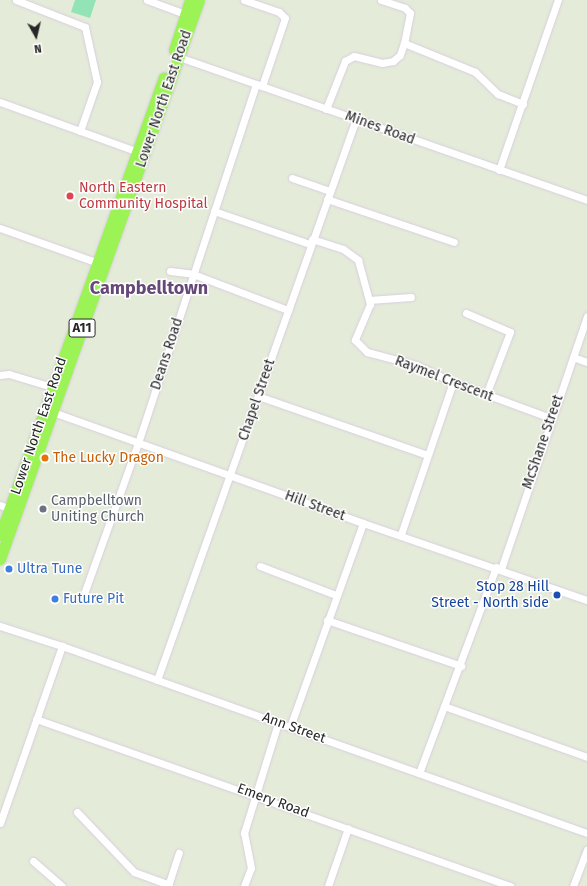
<!DOCTYPE html>
<html>
<head>
<meta charset="utf-8">
<style>
	body { margin:0 }
	#map { position:relative; width:587px; height:886px; overflow:hidden; background:#e4ebd8; font-family:"Fira Sans",sans-serif }
	div>[style] { position:absolute }
	[style*='--x'] { left:calc(var(--x)*1px); top:calc(var(--y)*1px); width:calc(var(--w)*1px); rotate:calc(var(--a)*1deg) }
	.green>* { inset:0; background:#92e3b6 }
	.roads { filter:drop-shadow(0 0 1px #d9cde1) drop-shadow(0 0 1px #d9cde1) }
	.minor>* { height:7px; margin:-3.5px; padding:0 3.5px; transform-origin:3.5px; border-radius:3.5px; background:#fff }
	.primary>* { height:11px; margin:-5.5px; padding:0 5.5px; transform-origin:5.5px; border-radius:5.5px; background:#9cf355 }
	.dots>* { width:11px; height:11px; translate:-50% -50%; box-sizing:border-box; border:2px solid #fff; border-radius:50% }
	span { translate:-50% -50%; white-space:nowrap; text-align:center; line-height:1.15; -webkit-text-stroke:3px #fff; paint-order:stroke }
	.shield-label span { padding:1px 3px; background:#fff; border:1px solid; border-radius:3px; -webkit-text-stroke-width:0 }
	.shield-label { font-size:13px; color:#272727; font-weight:700 }
	.street-label { font-size:14px; color:#272727 }
	.health-label { font-size:14px; color:#be3a42 }
	.left { translate:0 -50%; text-align:left }
	.food-label { font-size:14px; color:#c56008 }
	.worship-label { font-size:14px; color:#5b616d }
	.shop-label { font-size:14px; color:#366cbe }
	.transit-label { font-size:14px; color:#164399 }
	.right { translate:-100% -50%; text-align:right }
	.district-label { font-size:18px; color:#654778; font-weight:700 }
	.north { position:absolute; left:16px; top:16px; width:40px; height:40px; -webkit-text-stroke:3px #fff; paint-order:stroke; rotate:172deg; font-size:11px; font-weight:700; line-height:16px; text-align:center; color:#272727 }
	.north::after { content:''; display:block; margin:auto; width:14px; height:18px; background:#272727; clip-path:polygon(50% 0,100% 100%,50% 72%,0 100%) }
</style>
</head>
<body>
<div id="map">
	<div class="green">
		<div style="clip-path:polygon(75px 0,96px 0,90px 18px,71px 12px)"></div>
	</div>
	<div class="roads">
		<div class="minor">
			<div style="--x:16;--y:0;--w:74;--a:21.4"></div>
			<div style="--x:85;--y:27;--w:56;--a:77.7"></div>
			<div style="--x:97;--y:82;--w:52;--a:109.1"></div>
			<div style="--x:147;--y:0;--w:44;--a:20.1"></div>
			<div style="--x:244;--y:0;--w:37;--a:19"></div>
			<div style="--x:279;--y:12;--w:8;--a:45"></div>
			<div style="--x:285;--y:18;--w:72;--a:108.7"></div>
			<div style="--x:381;--y:0;--w:25;--a:18"></div>
			<div style="--x:405;--y:8;--w:7;--a:45"></div>
			<div style="--x:410;--y:13;--w:31;--a:101"></div>
			<div style="--x:404;--y:43;--w:77;--a:22.2"></div>
			<div style="--x:475;--y:72;--w:32;--a:44"></div>
			<div style="--x:498;--y:94;--w:27;--a:22"></div>
			<div style="--x:176;--y:56;--w:435;--a:19.3"></div>
			<div style="--x:0;--y:102;--w:150;--a:19.9"></div>
			<div style="--x:326;--y:109;--w:52;--a:-68.4"></div>
			<div style="--x:345;--y:61;--w:10;--a:-29"></div>
			<div style="--x:354;--y:56;--w:29;--a:14"></div>
			<div style="--x:382;--y:63;--w:11;--a:-10"></div>
			<div style="--x:393;--y:61;--w:9;--a:-41"></div>
			<div style="--x:400;--y:55;--w:13;--a:-72"></div>
			<div style="--x:499;--y:170;--w:180;--a:-70.9"></div>
			<div style="--x:292;--y:178;--w:40;--a:18.9"></div>
			<div style="--x:327;--y:199;--w:134;--a:18.7"></div>
			<div style="--x:214;--y:211;--w:102;--a:19"></div>
			<div style="--x:0;--y:228;--w:107;--a:19.6"></div>
			<div style="--x:312;--y:239;--w:33;--a:18"></div>
			<div style="--x:343;--y:249;--w:19;--a:36"></div>
			<div style="--x:358;--y:260;--w:46;--a:74.7"></div>
			<div style="--x:370;--y:304;--w:39;--a:113"></div>
			<div style="--x:355;--y:340;--w:17;--a:45"></div>
			<div style="--x:367;--y:352;--w:51;--a:14.9"></div>
			<div style="--x:416;--y:365;--w:41;--a:24.7"></div>
			<div style="--x:453;--y:382;--w:104;--a:20.2"></div>
			<div style="--x:170;--y:271;--w:23;--a:7"></div>
			<div style="--x:193;--y:274;--w:102;--a:20.8"></div>
			<div style="--x:369;--y:300;--w:42;--a:-4.1"></div>
			<div style="--x:466;--y:313;--w:48;--a:23.4"></div>
			<div style="--x:510;--y:332;--w:67;--a:110.9"></div>
			<div style="--x:573;--y:357;--w:15;--a:20"></div>
			<div style="--x:0;--y:375;--w:9;--a:-6"></div>
			<div style="--x:9;--y:374;--w:48;--a:16.9"></div>
			<div style="--x:258;--y:396;--w:179;--a:19.2"></div>
			<div style="--x:50;--y:411;--w:332;--a:19.7"></div>
			<div style="--x:363;--y:523;--w:237;--a:19"></div>
			<div style="--x:0;--y:505;--w:14;--a:21"></div>
			<div style="--x:401;--y:534;--w:161;--a:-71.1"></div>
			<div style="--x:260;--y:566;--w:81;--a:20.9"></div>
			<div style="--x:501;--y:569;--w:267;--a:-71.2"></div>
			<div style="--x:85;--y:591;--w:157;--a:-70.3"></div>
			<div style="--x:138;--y:443;--w:378;--a:-71.8"></div>
			<div style="--x:327;--y:620;--w:142;--a:18.9"></div>
			<div style="--x:0;--y:626;--w:65;--a:17.9"></div>
			<div style="--x:62;--y:646;--w:557;--a:19.61"></div>
			<div style="--x:157;--y:680;--w:595;--a:-70.47"></div>
			<div style="--x:444;--y:706;--w:152;--a:19.6"></div>
			<div style="--x:36;--y:719;--w:503;--a:19.41"></div>
			<div style="--x:290;--y:727;--w:217;--a:-70.3"></div>
			<div style="--x:419;--y:773;--w:220;--a:-69.5"></div>
			<div style="--x:77;--y:812;--w:83;--a:46.5"></div>
			<div style="--x:134;--y:872;--w:37;--a:20"></div>
			<div style="--x:0;--y:823;--w:188;--a:-70.7"></div>
			<div style="--x:33;--y:861;--w:38;--a:41"></div>
			<div style="--x:168;--y:886;--w:35;--a:-72"></div>
			<div style="--x:244;--y:886;--w:19;--a:-69"></div>
			<div style="--x:251;--y:868;--w:36;--a:-101"></div>
			<div style="--x:244;--y:833;--w:115;--a:-72.8"></div>
			<div style="--x:328;--y:886;--w:61;--a:-71"></div>
			<div style="--x:573;--y:886;--w:39;--a:-69"></div>
		</div>
		<div class="primary">
			<div style="--x:174;--y:50;--w:52;--a:-72.3"></div>
			<div style="--x:0;--y:535;--w:486;--a:-70.3"></div>
			<div style="--x:0;--y:559;--w:593;--a:-70.4"></div>
		</div>
	</div>
	<div class="dots">
		<div style="left:70px;top:196px;background:#e0444e"></div>
		<div style="left:45px;top:458px;background:#e8710a"></div>
		<div style="left:43px;top:509px;background:#6b7280"></div>
		<div style="left:9px;top:569px;background:#3f7fe0"></div>
		<div style="left:557px;top:595px;background:#1a4fb4"></div>
		<div style="left:55px;top:599px;background:#3f7fe0"></div>
	</div>
	<div class="shield-label">
		<span style="left:82px;top:328px">A11</span>
	</div>
	<div class="street-label">
		<span style="left:164px;top:99px;rotate:-71deg">Lower North East Road</span>
		<span style="left:380px;top:128px;rotate:20deg">Mines Road</span>
		<span style="left:167px;top:354px;rotate:-72deg">Deans Road</span>
		<span style="left:444px;top:379px;rotate:21deg">Raymel Crescent</span>
		<span style="left:257px;top:400px;rotate:-71deg">Chapel Street</span>
		<span style="left:39px;top:426px;rotate:-71deg">Lower North East Road</span>
		<span style="left:543px;top:442px;rotate:-71deg">McShane Street</span>
		<span style="left:315px;top:506px;rotate:20deg">Hill Street</span>
		<span style="left:294px;top:728px;rotate:20deg">Ann Street</span>
		<span style="left:273px;top:801px;rotate:20deg">Emery Road</span>
	</div>
	<div class="health-label">
		<span class="left" style="left:79px;top:196px">North Eastern<br>Community Hospital</span>
	</div>
	<div class="food-label">
		<span class="left" style="left:53px;top:458px">The Lucky Dragon</span>
	</div>
	<div class="worship-label">
		<span class="left" style="left:51px;top:509px">Campbelltown<br>Uniting Church</span>
	</div>
	<div class="shop-label">
		<span class="left" style="left:17px;top:569px">Ultra Tune</span>
		<span class="left" style="left:63px;top:599px">Future Pit</span>
	</div>
	<div class="transit-label">
		<span class="right" style="left:549px;top:595px">Stop 28 Hill<br>Street - North side</span>
	</div>
	<div class="district-label">
		<span style="left:149px;top:288px">Campbelltown</span>
	</div>
	<div class="north">N</div>
</div>
</body>
</html>
